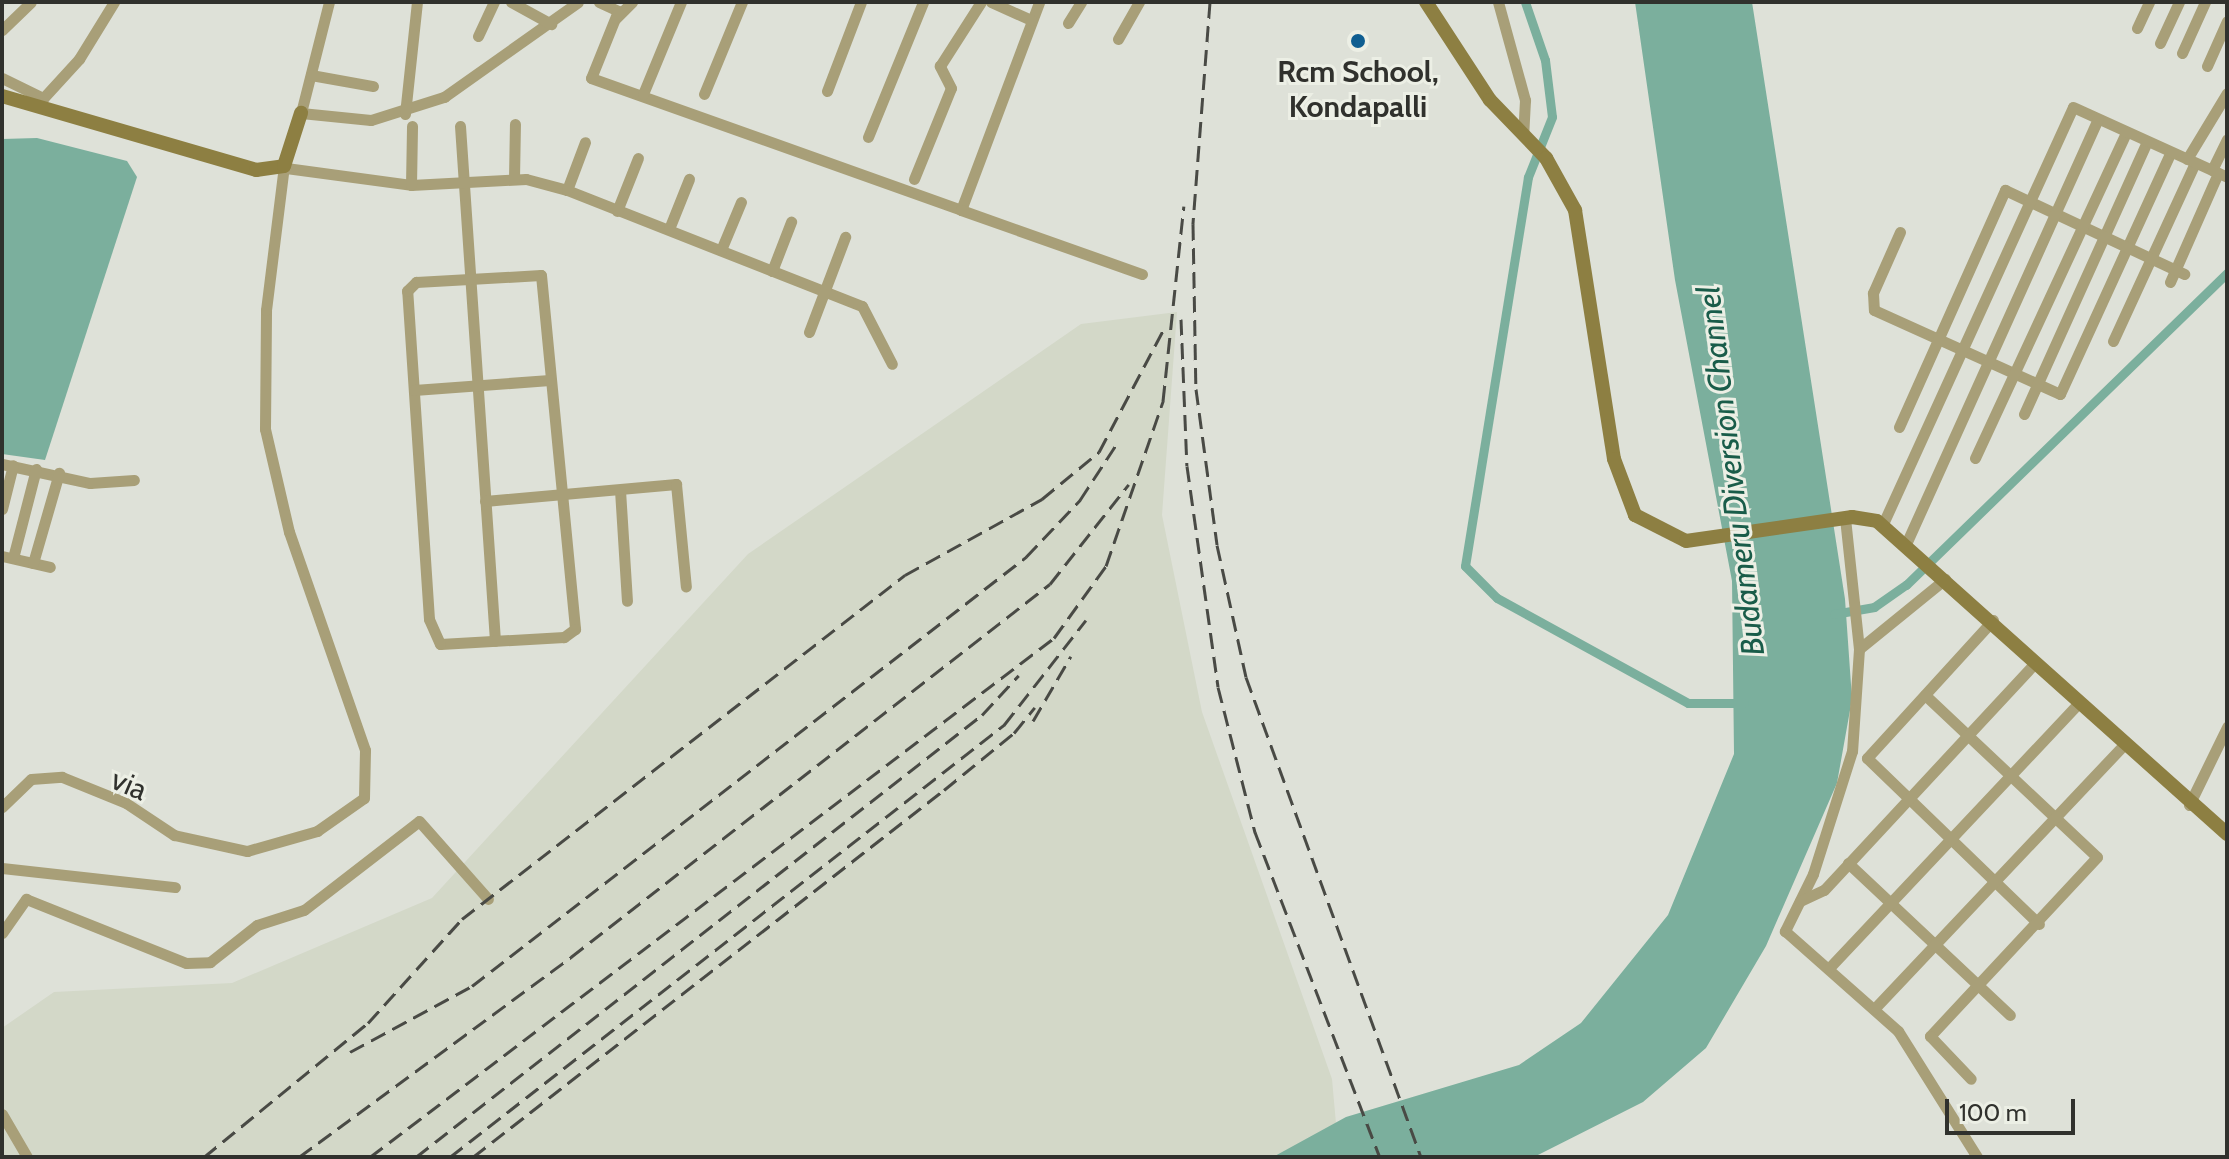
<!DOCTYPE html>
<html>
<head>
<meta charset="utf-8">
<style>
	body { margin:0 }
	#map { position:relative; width:2229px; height:1159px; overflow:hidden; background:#dee1d8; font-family:Cabin,sans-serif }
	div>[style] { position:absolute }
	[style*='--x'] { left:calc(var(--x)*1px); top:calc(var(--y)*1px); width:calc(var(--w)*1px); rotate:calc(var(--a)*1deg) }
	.built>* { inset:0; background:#d3d8c8 }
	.water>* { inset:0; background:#7baf9d }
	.canal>* { height:9px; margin:-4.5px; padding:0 4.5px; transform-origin:4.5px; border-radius:4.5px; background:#7baf9d }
	.street>* { height:11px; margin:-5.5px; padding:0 5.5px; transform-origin:5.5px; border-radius:5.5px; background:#a89f78 }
	.secondary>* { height:14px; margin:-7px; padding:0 7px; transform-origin:7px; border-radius:7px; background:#8d7f42 }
	.rail>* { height:3px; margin-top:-1.5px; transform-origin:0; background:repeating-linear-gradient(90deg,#494a45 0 16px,transparent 0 24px) }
	.dots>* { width:22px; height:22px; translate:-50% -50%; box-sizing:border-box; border:4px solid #ecefe5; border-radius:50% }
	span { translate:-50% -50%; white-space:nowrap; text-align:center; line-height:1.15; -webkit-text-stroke:6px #ecefe5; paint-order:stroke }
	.poi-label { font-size:30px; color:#30312d; font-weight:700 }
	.street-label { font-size:30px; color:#30312d }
	.water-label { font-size:32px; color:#195c49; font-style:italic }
	.frame { position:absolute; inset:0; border:4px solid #30312d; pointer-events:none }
	.scale { position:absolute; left:1945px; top:1099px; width:130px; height:36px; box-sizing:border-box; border:4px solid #30312d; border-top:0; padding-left:10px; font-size:24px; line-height:28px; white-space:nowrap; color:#30312d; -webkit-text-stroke:6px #ecefe5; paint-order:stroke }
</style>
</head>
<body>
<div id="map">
	<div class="built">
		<div style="clip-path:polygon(1177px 312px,1162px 515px,1202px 712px,1332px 1079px,1339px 1157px,2px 1157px,2px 1028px,54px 992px,232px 983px,432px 898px,748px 554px,1081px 324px)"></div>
	</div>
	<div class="water">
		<div style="clip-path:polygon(1635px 2px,1752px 2px,1845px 599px,1852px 699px,1837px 783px,1766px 946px,1706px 1048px,1643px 1102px,1534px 1157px,1273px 1157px,1346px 1117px,1519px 1065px,1581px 1023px,1668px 915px,1734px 754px,1732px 581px,1675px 280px)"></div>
		<div style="clip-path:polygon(37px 138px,127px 161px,137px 177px,45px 460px,2px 454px,2px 139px)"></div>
	</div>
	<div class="canal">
		<div style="--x:1525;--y:2;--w:61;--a:71"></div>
		<div style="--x:1545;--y:60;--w:57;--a:83"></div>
		<div style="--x:1552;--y:117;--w:65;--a:111.8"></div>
		<div style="--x:1528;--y:177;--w:394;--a:99.2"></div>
		<div style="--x:1465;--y:566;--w:45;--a:45"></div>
		<div style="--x:1497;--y:598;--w:218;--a:28.8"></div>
		<div style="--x:1688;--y:703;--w:56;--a:0"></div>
		<div style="--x:1834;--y:614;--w:41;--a:-9.9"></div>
		<div style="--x:1874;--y:607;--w:39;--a:-35"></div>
		<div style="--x:1906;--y:585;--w:448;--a:-44.2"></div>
	</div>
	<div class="street">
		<div style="--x:329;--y:2;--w:114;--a:104.2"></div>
		<div style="--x:301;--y:113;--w:70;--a:5.7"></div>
		<div style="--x:371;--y:120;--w:77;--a:-17.5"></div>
		<div style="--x:444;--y:97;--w:164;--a:-35.3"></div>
		<div style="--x:511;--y:2;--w:46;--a:28.8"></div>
		<div style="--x:599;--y:2;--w:21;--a:25"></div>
		<div style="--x:618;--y:11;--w:72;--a:111.9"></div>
		<div style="--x:591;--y:78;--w:393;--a:19.6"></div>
		<div style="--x:961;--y:210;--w:222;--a:-69.4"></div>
		<div style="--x:991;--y:2;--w:44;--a:24.2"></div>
		<div style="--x:1498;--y:2;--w:102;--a:74.6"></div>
		<div style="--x:1525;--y:100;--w:33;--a:93"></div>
		<div style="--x:616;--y:18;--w:23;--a:-45"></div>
		<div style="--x:1068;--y:23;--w:25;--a:-58"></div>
		<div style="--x:2137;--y:28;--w:29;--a:-65"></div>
		<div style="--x:2;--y:30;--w:40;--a:-44"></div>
		<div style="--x:478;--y:36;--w:38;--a:-65"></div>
		<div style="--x:1118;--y:39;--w:43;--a:-60.4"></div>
		<div style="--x:2160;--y:43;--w:45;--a:-65.1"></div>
		<div style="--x:2182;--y:53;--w:56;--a:-65.7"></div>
		<div style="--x:2207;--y:66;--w:49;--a:-66"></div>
		<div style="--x:311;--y:75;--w:63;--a:10.1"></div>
		<div style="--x:2;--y:78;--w:46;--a:26"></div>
		<div style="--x:827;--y:91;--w:95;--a:-69.1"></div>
		<div style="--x:643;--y:94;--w:100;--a:-67.6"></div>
		<div style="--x:704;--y:94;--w:100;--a:-67.6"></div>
		<div style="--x:36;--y:106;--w:64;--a:-47.5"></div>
		<div style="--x:79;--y:59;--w:67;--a:-58.4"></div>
		<div style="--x:405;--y:114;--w:113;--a:-83.9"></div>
		<div style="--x:460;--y:126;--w:516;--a:86.11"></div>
		<div style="--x:868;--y:137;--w:146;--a:-67.8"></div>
		<div style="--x:2187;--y:159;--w:77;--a:-58.8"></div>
		<div style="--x:286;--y:168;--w:126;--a:7.7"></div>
		<div style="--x:411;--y:185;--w:115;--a:-3"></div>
		<div style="--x:526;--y:179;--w:42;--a:15"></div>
		<div style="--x:567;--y:190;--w:317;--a:21.5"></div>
		<div style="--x:862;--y:306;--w:65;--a:62.7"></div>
		<div style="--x:2212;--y:170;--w:34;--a:-64"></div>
		<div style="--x:514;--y:179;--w:55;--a:-89"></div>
		<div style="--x:914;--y:179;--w:98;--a:-67.9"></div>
		<div style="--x:951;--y:88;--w:25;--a:-117"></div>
		<div style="--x:940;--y:66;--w:76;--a:-57.4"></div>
		<div style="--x:411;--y:185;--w:59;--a:-89"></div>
		<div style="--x:567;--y:190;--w:51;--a:-69.4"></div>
		<div style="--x:961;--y:210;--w:192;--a:19.5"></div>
		<div style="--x:617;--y:211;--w:57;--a:-68.4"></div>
		<div style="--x:669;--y:229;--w:54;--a:-68.2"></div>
		<div style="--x:1900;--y:232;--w:67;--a:113.9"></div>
		<div style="--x:1873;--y:293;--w:17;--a:87"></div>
		<div style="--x:1874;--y:310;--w:204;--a:24.3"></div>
		<div style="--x:2060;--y:394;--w:266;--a:-65.4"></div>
		<div style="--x:721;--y:250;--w:52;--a:-67.4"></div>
		<div style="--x:772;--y:271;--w:53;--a:-68.8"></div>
		<div style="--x:541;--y:275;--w:356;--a:84.5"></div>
		<div style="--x:575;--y:629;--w:14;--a:144"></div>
		<div style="--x:564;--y:637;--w:124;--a:176.8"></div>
		<div style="--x:440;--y:644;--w:27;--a:-114"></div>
		<div style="--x:429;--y:619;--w:329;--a:-93.8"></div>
		<div style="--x:407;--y:291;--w:13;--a:-45"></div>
		<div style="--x:416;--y:282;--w:125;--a:-3.2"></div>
		<div style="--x:2170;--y:282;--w:119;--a:-66.2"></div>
		<div style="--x:809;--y:332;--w:102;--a:-69.2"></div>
		<div style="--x:2113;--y:341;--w:196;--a:-65.3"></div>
		<div style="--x:414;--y:390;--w:136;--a:-4.2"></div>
		<div style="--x:2024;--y:414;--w:299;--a:-65.7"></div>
		<div style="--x:1899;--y:427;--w:260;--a:-65.9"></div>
		<div style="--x:2005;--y:190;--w:198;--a:25.1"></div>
		<div style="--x:1975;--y:458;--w:359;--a:-65.1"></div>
		<div style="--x:2;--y:464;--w:90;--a:12.2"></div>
		<div style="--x:90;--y:483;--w:44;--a:-3.9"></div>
		<div style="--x:620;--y:490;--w:111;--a:86.4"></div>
		<div style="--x:485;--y:501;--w:192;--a:-5.1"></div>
		<div style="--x:676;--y:484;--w:103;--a:84.5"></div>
		<div style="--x:2;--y:509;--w:45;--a:-76"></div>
		<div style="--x:1845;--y:518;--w:132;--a:83.9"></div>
		<div style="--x:1859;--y:649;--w:102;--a:93.9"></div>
		<div style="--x:1852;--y:751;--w:129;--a:107.6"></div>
		<div style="--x:1813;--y:874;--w:64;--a:116.2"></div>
		<div style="--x:1785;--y:931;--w:151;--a:41.5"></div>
		<div style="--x:1898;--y:1031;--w:149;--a:57.9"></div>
		<div style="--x:1882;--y:526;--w:460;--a:-65.5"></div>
		<div style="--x:2073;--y:107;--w:169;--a:24.4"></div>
		<div style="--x:1906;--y:544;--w:466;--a:-65.7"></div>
		<div style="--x:2;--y:556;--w:49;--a:12.9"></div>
		<div style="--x:13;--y:558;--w:92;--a:-75.5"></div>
		<div style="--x:33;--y:563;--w:94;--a:-73.9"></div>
		<div style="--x:1993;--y:620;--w:187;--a:132.4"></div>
		<div style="--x:1867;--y:758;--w:239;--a:44"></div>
		<div style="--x:1859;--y:649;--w:111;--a:-39.1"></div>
		<div style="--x:1925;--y:695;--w:236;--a:43.3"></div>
		<div style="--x:2097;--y:857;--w:245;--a:133"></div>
		<div style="--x:1930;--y:1036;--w:59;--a:46.4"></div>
		<div style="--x:2189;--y:805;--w:87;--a:-64"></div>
		<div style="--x:2;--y:807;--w:40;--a:-44"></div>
		<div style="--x:31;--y:779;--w:31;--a:-4"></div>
		<div style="--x:62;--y:777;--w:69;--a:22.1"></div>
		<div style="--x:126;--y:803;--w:58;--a:33.7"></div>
		<div style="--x:174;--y:835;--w:75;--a:12.4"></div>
		<div style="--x:247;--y:851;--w:73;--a:-15.9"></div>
		<div style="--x:317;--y:831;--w:57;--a:-35.1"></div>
		<div style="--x:364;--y:798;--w:48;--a:-88.8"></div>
		<div style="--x:365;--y:750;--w:231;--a:-109.2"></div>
		<div style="--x:289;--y:532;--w:106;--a:-103.1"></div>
		<div style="--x:265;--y:429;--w:119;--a:-89.5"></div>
		<div style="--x:266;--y:310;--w:145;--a:-82.9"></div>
		<div style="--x:1848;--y:863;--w:222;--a:43.2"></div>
		<div style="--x:2;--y:868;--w:174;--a:6.3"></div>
		<div style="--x:1800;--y:901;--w:26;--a:-25"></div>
		<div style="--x:1824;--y:890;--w:311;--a:-47.1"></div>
		<div style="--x:2;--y:933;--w:42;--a:-54.8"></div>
		<div style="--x:26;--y:899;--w:172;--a:21.8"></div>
		<div style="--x:186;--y:963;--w:24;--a:-2"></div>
		<div style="--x:210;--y:962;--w:60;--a:-38.2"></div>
		<div style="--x:257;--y:925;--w:49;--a:-17.7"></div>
		<div style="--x:304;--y:910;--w:145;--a:-37.7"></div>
		<div style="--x:419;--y:821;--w:104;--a:48.5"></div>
		<div style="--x:1830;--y:967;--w:363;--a:-46.7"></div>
		<div style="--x:1874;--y:1009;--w:361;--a:-46.6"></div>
		<div style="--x:2;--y:1114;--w:50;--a:59.8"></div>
	</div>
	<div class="secondary">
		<div style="--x:1426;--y:2;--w:117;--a:56.9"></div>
		<div style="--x:1490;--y:100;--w:81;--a:46"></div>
		<div style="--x:1546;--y:158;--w:60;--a:60.9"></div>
		<div style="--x:1575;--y:210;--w:252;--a:81.1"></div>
		<div style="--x:1614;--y:459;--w:60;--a:69.4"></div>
		<div style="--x:1635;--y:515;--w:57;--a:27"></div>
		<div style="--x:1686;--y:541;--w:168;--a:-8.2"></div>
		<div style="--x:1852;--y:517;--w:25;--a:9"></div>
		<div style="--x:1877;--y:521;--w:470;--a:41.8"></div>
		<div style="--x:2;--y:96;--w:265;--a:16.2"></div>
		<div style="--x:256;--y:170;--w:28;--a:-8"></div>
		<div style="--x:284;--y:166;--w:56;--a:-72.2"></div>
	</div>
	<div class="rail">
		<div style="--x:1210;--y:2;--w:223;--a:94.4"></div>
		<div style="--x:1193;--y:224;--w:165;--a:89"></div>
		<div style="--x:1196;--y:389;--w:157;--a:82.3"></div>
		<div style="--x:1217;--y:545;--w:135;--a:77.6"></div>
		<div style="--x:1246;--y:677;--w:511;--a:69.97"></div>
		<div style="--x:1181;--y:319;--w:147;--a:87.7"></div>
		<div style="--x:1187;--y:466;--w:223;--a:82"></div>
		<div style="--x:1218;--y:687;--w:150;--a:75.7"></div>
		<div style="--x:1255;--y:832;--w:348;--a:69"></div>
		<div style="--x:1033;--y:721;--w:75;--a:-59.7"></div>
		<div style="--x:350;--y:1052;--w:139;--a:-28.4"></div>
		<div style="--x:472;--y:986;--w:701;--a:-37.75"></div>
		<div style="--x:1026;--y:557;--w:79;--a:-46.5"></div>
		<div style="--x:1080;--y:500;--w:66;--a:-56.8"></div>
		<div style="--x:204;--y:1157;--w:212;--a:-39.3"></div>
		<div style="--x:368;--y:1023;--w:140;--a:-47.9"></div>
		<div style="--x:462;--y:919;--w:561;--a:-37.83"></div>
		<div style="--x:905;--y:575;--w:157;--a:-29"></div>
		<div style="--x:1042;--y:499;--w:74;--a:-39.5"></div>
		<div style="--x:1099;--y:452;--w:141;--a:-62.2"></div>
		<div style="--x:299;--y:1157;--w:338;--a:-36.3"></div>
		<div style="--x:571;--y:957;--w:607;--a:-37.91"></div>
		<div style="--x:1050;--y:584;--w:127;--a:-51.7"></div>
		<div style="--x:370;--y:1157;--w:859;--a:-37.19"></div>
		<div style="--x:1054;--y:638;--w:89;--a:-54.2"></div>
		<div style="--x:1106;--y:566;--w:175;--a:-70.9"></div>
		<div style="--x:1163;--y:401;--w:196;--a:-83.9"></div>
		<div style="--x:416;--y:1157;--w:718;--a:-37.99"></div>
		<div style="--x:982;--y:715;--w:54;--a:-47.2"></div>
		<div style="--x:450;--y:1157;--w:703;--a:-37.95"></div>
		<div style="--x:1004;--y:725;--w:133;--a:-52"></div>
		<div style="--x:473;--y:1157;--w:597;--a:-37.93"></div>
		<div style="--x:944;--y:790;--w:90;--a:-39.2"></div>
		<div style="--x:1014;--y:733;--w:33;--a:-51"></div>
	</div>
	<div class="dots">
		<div style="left:1358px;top:41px;background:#0f5e91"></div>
	</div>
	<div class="poi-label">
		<span style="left:1358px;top:89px">Rcm School,<br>Kondapalli</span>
	</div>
	<div class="street-label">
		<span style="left:129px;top:785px;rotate:23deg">via</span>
	</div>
	<div class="water-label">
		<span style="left:1731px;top:471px;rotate:-97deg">Budameru Diversion Channel</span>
	</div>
	<div class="frame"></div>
	<div class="scale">100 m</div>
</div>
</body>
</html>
